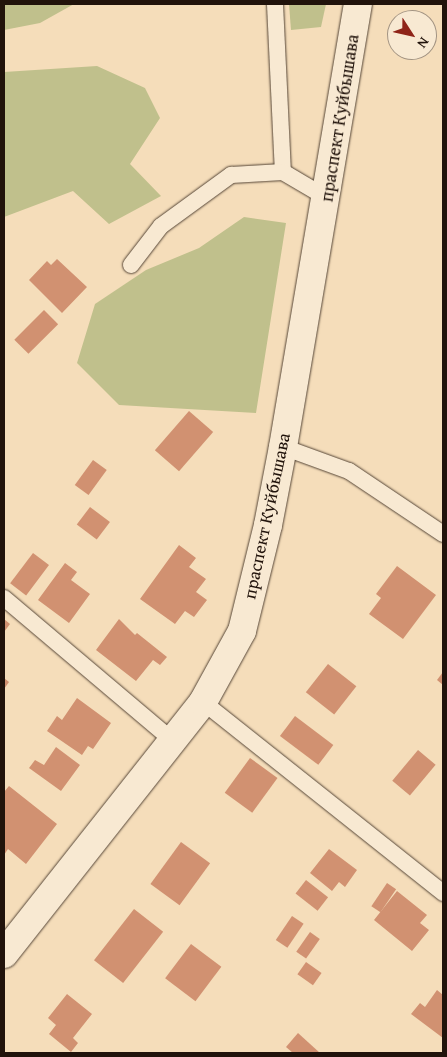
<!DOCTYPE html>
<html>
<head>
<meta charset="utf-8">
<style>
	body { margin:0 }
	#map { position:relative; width:447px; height:1057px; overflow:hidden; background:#f5ddba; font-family:"Gentium Book Plus",serif }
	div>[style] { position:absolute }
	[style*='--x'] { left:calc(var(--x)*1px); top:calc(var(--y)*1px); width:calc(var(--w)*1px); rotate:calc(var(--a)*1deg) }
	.green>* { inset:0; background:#c0c08c }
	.building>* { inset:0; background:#d19171; transform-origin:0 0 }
	.roads { filter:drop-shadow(0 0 1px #564637) drop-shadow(0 0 1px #564637) }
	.service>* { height:16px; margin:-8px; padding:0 8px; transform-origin:8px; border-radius:8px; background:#f8e9d2 }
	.tertiary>* { height:28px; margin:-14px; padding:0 14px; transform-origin:14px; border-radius:14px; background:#f8e9d2 }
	span { translate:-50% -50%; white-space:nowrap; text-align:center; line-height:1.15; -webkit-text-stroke:4px #f8e9d2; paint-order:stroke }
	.street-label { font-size:18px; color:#21130b }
	.frame { position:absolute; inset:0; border:5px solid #21130b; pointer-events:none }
	.north { position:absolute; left:387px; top:10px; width:50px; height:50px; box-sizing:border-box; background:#f8e9d2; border:1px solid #a29382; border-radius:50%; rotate:125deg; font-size:14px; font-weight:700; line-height:20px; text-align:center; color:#21130b }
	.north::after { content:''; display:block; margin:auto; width:18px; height:22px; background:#8f2418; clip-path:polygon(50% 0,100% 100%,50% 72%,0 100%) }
</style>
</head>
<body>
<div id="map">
	<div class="green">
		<div style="clip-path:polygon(4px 4px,74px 4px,40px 23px,4px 30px)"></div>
		<div style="clip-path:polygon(289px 4px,326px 4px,321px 27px,291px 30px)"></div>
		<div style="clip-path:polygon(97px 66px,145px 88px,160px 118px,130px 164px,161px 196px,109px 224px,73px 191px,4px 217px,4px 72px)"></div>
		<div style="clip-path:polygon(244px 217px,286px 223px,256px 413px,119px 405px,77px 363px,95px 304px,146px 270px,199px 248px)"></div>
	</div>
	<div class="building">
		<div style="clip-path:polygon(57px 259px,87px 287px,62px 313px,29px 280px,47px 261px,51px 265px)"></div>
		<div style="left:44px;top:310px;width:20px;height:42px;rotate:45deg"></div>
		<div style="left:189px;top:411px;width:32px;height:52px;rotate:41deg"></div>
		<div style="left:93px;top:460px;width:17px;height:31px;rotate:36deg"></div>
		<div style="left:90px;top:507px;width:25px;height:22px;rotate:37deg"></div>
		<div style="clip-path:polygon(179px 545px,196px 558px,189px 567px,206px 579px,196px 592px,207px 600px,194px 617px,185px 611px,175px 624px,140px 599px)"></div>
		<div style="left:33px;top:553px;width:20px;height:38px;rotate:37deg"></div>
		<div style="clip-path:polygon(65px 563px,77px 572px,71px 580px,90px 594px,69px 623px,38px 600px)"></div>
		<div style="clip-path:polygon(397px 566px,436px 595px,403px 639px,369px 614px,381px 598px,376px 594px)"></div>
		<div style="clip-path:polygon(4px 619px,10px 624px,4px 632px)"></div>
		<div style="clip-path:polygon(119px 619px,135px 635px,137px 633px,167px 657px,160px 665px,153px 660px,136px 681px,96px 650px)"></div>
		<div style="left:328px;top:664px;width:36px;height:36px;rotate:38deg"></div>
		<div style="clip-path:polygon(443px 672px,443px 685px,437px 680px)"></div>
		<div style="clip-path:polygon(4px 678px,9px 682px,4px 689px)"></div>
		<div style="clip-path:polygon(77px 698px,111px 723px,93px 749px,88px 746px,82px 755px,47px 731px,57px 716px,62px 720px)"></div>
		<div style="left:295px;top:716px;width:48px;height:25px;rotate:37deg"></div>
		<div style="clip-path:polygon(56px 747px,80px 765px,61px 791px,29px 768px,35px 760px,44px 765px)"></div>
		<div style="left:418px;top:750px;width:23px;height:40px;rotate:40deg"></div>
		<div style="left:250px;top:758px;width:34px;height:43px;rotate:36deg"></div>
		<div style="clip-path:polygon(9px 786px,57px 824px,26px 864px,8px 849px,4px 855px,4px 792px)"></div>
		<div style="left:181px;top:842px;width:36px;height:52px;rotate:36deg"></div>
		<div style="clip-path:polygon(329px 849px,357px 870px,345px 887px,339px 882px,332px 891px,310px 873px)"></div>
		<div style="left:306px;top:880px;width:28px;height:17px;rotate:38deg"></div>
		<div style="left:387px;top:883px;width:11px;height:28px;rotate:34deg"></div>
		<div style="clip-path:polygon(397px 891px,427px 915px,420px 923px,429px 930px,412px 951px,374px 920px)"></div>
		<div style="left:134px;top:909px;width:37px;height:65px;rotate:38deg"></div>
		<div style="left:292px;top:916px;width:14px;height:29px;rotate:34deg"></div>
		<div style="left:310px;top:932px;width:12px;height:24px;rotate:35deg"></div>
		<div style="left:191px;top:944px;width:38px;height:43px;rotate:37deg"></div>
		<div style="left:306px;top:962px;width:19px;height:15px;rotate:35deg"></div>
		<div style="clip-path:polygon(437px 990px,443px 995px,443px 1038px,411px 1014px,420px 1003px,425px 1007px)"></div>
		<div style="clip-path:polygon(67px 994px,92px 1014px,73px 1038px,78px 1043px,71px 1052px,49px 1034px,56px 1025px,48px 1018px)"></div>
		<div style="clip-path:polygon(298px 1033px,320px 1053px,293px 1053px,286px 1047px)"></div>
	</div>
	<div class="roads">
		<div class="service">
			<div style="--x:275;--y:4;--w:168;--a:87.3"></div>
			<div style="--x:131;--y:265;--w:49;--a:-52.4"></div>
			<div style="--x:161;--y:226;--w:87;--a:-36.1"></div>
			<div style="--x:231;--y:175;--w:52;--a:-3.3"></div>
			<div style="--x:283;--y:172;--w:51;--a:30.6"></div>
			<div style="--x:283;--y:447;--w:70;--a:20"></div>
			<div style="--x:349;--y:471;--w:113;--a:33.8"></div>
			<div style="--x:4;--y:598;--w:221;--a:40.2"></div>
			<div style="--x:203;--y:702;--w:307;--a:38.5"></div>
		</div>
		<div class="tertiary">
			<div style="--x:4;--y:954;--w:321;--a:-51.7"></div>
			<div style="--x:203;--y:702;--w:81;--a:-61.2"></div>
			<div style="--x:242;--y:631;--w:109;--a:-76.2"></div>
			<div style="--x:268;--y:525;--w:79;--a:-79.1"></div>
			<div style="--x:283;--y:447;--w:449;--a:-80.4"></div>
		</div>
	</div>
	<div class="street-label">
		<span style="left:340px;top:118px;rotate:-81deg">праспект Куйбышава</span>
		<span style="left:267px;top:516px;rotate:-78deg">праспект Куйбышава</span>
	</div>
	<div class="frame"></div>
	<div class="north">N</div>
</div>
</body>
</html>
